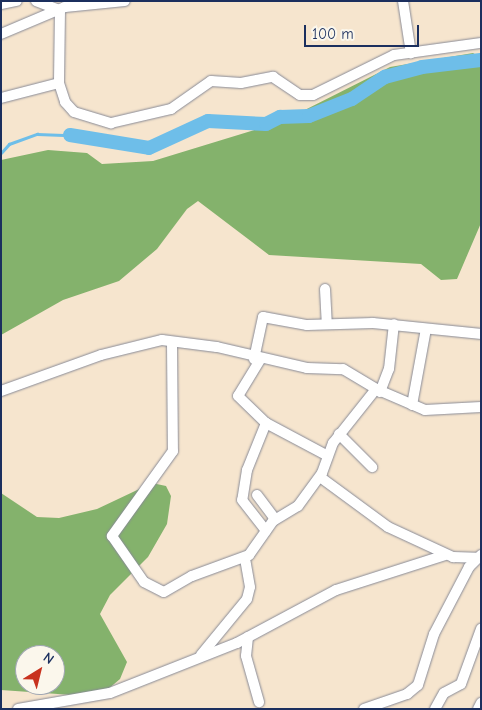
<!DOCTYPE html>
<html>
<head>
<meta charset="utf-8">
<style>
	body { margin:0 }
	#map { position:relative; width:482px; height:710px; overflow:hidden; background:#f6e5ce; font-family:"Comic Neue",sans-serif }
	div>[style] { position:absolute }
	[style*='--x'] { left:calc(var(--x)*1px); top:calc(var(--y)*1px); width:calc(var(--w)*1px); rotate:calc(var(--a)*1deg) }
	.forest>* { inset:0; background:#84b26c }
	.stream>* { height:2.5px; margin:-1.25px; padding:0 1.25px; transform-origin:1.25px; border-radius:1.25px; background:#6ebee9 }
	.river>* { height:14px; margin:-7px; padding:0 7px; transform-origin:7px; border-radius:7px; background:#6ebee9 }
	.roads { filter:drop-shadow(0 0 1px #888a96) drop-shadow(0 0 1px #888a96) }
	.minor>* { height:10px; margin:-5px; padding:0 5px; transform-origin:5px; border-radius:5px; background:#fff }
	span { translate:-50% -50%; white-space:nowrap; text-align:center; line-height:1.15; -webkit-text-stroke:4px #fbf7ec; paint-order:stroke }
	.frame { position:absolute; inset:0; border:2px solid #1b2f5e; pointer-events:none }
	.north { position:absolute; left:15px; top:645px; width:50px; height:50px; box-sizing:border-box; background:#fbf7ec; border:1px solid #a1a7b3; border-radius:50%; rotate:36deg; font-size:14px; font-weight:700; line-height:20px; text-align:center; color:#1b2f5e }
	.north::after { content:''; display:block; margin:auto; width:18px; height:22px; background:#c8321e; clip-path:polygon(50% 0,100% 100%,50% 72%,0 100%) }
	.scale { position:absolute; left:304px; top:25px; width:115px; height:22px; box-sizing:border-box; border:2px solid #1b2f5e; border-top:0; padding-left:6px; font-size:15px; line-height:18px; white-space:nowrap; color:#1b2f5e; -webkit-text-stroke:4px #fbf7ec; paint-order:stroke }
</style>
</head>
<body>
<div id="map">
	<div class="forest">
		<div style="clip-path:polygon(473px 53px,481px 58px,481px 223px,457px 279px,441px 280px,421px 264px,269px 255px,198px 201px,187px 209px,157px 249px,119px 281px,63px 300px,1px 335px,1px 160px,48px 150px,87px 153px,102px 164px,153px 161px,281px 122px,390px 67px)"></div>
		<div style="clip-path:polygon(evenodd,152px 483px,166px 486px,171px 496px,167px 524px,148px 557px,110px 595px,100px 614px,127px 662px,120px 679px,107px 690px,72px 695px,1px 690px,1px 493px,37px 517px,59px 518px,97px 509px,152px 483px,25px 655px,55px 655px,55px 685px,25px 685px,25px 655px)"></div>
	</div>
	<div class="stream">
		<div style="--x:1;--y:153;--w:12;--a:-48"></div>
		<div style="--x:9;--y:144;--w:30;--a:-20"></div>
		<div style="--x:37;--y:134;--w:33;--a:2"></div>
	</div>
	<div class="river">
		<div style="--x:70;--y:135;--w:80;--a:9.3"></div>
		<div style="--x:149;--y:148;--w:65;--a:-24.6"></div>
		<div style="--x:208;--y:121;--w:58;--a:3"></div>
		<div style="--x:266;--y:124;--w:16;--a:-27"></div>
		<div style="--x:280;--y:117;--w:29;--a:-2"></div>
		<div style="--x:309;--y:116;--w:46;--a:-21.6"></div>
		<div style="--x:352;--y:99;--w:40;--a:-34"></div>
		<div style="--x:385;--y:77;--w:38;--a:-15"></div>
		<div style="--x:422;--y:67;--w:59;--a:-6.8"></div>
	</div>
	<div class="roads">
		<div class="minor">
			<div style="--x:36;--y:1;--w:26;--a:21"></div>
			<div style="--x:403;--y:1;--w:53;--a:81.3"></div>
			<div style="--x:1;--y:4;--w:16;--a:-11"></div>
			<div style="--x:60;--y:10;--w:73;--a:90.8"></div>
			<div style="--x:59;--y:83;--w:20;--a:72"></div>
			<div style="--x:65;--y:102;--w:13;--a:48"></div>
			<div style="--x:74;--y:112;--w:39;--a:17"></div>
			<div style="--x:111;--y:123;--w:62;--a:-13.1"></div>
			<div style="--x:171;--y:109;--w:49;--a:-35"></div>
			<div style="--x:211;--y:81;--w:30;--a:4"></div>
			<div style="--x:241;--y:83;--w:33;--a:-11"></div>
			<div style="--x:273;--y:77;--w:32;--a:34"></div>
			<div style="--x:300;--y:95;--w:13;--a:0"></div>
			<div style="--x:313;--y:95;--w:90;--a:-26.3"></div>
			<div style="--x:394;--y:55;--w:88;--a:-7.9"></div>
			<div style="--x:1;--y:34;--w:69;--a:-22.9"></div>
			<div style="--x:65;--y:7;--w:60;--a:-5.7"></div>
			<div style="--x:1;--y:98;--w:60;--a:-14.5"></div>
			<div style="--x:325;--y:289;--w:34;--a:87"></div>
			<div style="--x:172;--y:343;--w:108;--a:89.5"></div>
			<div style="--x:173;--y:451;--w:105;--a:125.7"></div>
			<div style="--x:112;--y:536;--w:56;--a:55.2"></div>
			<div style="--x:144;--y:582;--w:22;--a:27"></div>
			<div style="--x:164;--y:592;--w:32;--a:-30"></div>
			<div style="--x:192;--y:576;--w:61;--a:-20.2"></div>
			<div style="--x:249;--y:555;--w:42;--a:-54.8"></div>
			<div style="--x:273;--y:521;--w:29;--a:-31"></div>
			<div style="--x:298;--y:506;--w:41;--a:-54"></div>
			<div style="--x:322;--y:473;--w:32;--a:-70"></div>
			<div style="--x:333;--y:443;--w:69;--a:-51.5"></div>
			<div style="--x:254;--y:359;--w:43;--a:-77.9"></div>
			<div style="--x:263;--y:317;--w:45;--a:10.3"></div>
			<div style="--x:307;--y:325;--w:66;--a:-1.7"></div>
			<div style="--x:373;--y:323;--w:109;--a:5.8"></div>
			<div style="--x:260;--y:360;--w:42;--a:121.4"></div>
			<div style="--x:238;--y:396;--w:39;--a:44"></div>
			<div style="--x:266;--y:423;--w:51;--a:112"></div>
			<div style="--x:247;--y:470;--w:30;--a:99"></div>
			<div style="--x:242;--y:500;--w:39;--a:52"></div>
			<div style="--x:1;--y:391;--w:106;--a:-19.8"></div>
			<div style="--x:101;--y:355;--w:63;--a:-13.8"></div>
			<div style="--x:162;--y:340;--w:55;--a:7.3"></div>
			<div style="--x:217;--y:347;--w:92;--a:13.1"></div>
			<div style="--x:307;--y:368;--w:36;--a:2"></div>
			<div style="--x:343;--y:369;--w:39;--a:31"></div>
			<div style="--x:376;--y:389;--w:53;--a:23.2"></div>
			<div style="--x:425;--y:410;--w:56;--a:-3.1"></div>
			<div style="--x:380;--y:392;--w:25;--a:-69"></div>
			<div style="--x:389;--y:369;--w:45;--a:-83.7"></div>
			<div style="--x:412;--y:405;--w:77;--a:-79.6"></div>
			<div style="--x:266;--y:423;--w:70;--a:28"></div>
			<div style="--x:339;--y:434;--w:47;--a:45"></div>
			<div style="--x:320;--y:477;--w:84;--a:36.3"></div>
			<div style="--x:388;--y:527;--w:72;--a:24.8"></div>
			<div style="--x:453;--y:557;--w:23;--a:2"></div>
			<div style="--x:257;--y:495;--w:30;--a:53"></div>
			<div style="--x:248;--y:637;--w:19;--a:96"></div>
			<div style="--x:246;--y:656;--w:48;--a:74.2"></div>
			<div style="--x:201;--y:655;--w:72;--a:-50.6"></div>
			<div style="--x:247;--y:599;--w:12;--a:-76"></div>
			<div style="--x:250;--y:587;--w:28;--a:-100"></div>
			<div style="--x:18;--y:709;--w:93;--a:-9.9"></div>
			<div style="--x:110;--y:693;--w:136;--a:-21.5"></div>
			<div style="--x:237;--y:643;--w:112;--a:-28.2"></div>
			<div style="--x:336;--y:590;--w:114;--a:-17.8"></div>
			<div style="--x:364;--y:709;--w:46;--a:-19.2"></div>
			<div style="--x:407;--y:694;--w:14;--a:-39"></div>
			<div style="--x:418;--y:685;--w:53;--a:-72.6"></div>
			<div style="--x:434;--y:634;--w:76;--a:-62.4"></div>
			<div style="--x:469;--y:567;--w:17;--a:-45"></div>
			<div style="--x:435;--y:709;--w:18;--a:-61"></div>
			<div style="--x:444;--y:693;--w:19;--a:-28"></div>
			<div style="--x:461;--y:684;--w:59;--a:-70"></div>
			<div style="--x:478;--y:709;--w:7;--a:-63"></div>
		</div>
	</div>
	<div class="frame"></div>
	<div class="north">N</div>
	<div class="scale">100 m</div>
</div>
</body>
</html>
